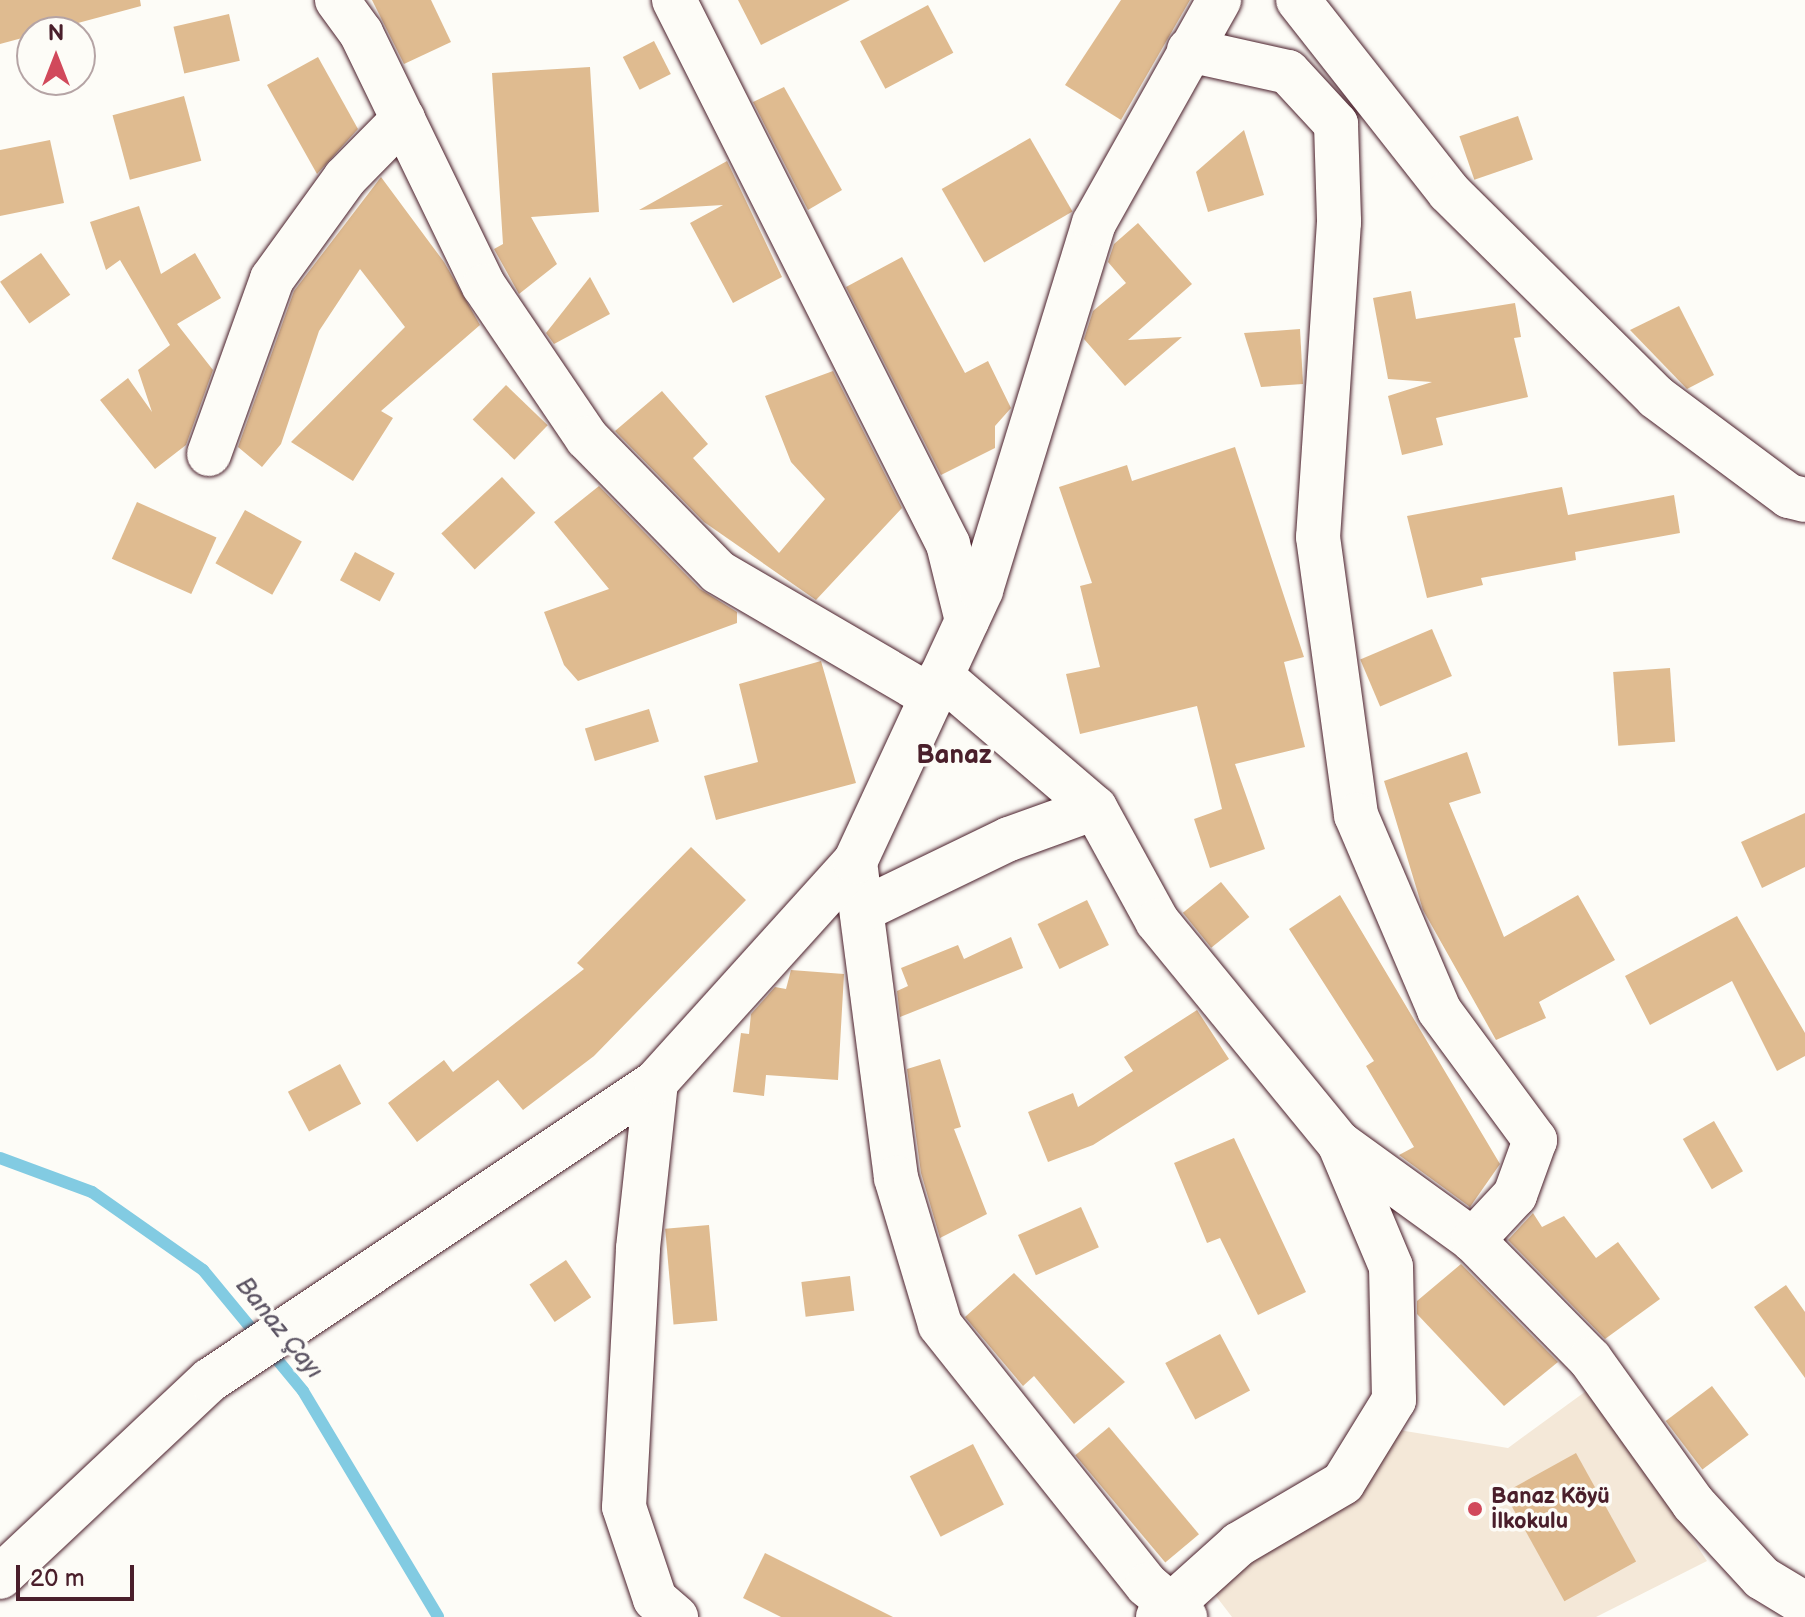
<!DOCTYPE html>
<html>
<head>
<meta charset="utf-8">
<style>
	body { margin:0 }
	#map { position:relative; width:1805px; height:1617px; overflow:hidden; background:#fdfcf7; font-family:"Balsamiq Sans",sans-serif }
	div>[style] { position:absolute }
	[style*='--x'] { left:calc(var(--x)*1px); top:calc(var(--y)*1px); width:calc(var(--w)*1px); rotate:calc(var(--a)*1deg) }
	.built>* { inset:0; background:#f4e8d8 }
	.stream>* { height:12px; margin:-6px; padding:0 6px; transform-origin:6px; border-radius:6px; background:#82cbe2 }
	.building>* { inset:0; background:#dfbb90; transform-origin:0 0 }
	.roads { filter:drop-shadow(0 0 2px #4a1f2b) drop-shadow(0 0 2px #4a1f2b) }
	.minor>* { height:44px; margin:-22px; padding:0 22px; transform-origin:22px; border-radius:22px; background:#fdfcf7 }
	.dots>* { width:22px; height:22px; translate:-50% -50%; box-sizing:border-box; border:4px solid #fdfcf7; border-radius:50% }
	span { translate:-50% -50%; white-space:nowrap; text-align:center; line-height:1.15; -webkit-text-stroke:7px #fdfcf7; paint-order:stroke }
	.poi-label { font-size:22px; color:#4a1f2b; font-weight:700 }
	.left { translate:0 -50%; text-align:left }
	.water-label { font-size:24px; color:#5b5362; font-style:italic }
	.quarter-label { font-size:26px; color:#4a1f2b; font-weight:700 }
	.north { position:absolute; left:16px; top:16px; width:80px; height:80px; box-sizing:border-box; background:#fdfcf7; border:2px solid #b5a4a5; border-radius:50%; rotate:0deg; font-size:22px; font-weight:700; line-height:32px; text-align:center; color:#4a1f2b }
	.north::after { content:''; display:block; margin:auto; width:28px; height:36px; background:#d1495b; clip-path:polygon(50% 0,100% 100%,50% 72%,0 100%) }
	.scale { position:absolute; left:16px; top:1565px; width:118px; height:36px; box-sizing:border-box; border:4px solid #4a1f2b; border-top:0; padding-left:10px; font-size:24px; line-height:28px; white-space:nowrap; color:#4a1f2b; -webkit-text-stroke:6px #fdfcf7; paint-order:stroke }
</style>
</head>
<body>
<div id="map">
	<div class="built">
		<div style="clip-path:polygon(1593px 1386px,1707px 1561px,1596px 1617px,1232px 1617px,1193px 1566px,1399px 1430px,1508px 1448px)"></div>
	</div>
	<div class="stream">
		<div style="--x:0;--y:1158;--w:98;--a:20.3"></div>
		<div style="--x:92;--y:1192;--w:136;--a:35.1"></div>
		<div style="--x:203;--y:1270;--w:157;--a:50.4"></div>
		<div style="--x:303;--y:1391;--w:263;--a:59.1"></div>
	</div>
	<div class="building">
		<div style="clip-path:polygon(0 0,140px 0,141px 6px,0 44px)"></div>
		<div style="clip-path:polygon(372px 0,431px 0,451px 42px,404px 64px)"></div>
		<div style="clip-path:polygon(738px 0,850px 0,761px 45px)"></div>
		<div style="clip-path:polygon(1121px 0,1190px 0,1121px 120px,1065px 85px)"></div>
		<div style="left:928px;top:5px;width:54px;height:77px;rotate:62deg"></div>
		<div style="left:229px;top:14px;width:48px;height:57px;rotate:77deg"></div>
		<div style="left:654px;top:41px;width:37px;height:35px;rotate:63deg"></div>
		<div style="clip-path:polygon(318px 57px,358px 129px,317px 174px,267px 85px)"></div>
		<div style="clip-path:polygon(590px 67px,599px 212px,531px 217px,557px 264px,519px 294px,494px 249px,503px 244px,492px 73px)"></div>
		<div style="clip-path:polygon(784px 87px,842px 190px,808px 210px,753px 102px)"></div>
		<div style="left:184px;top:96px;width:67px;height:74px;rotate:75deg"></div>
		<div style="left:1518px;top:116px;width:46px;height:62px;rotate:71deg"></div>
		<div style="clip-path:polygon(1244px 130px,1264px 195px,1208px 212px,1196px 172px)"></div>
		<div style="left:1030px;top:138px;width:85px;height:102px;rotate:60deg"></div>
		<div style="clip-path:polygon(50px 140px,64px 203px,0 216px,0 150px)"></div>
		<div style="clip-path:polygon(727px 161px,782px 277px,733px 303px,690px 223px,723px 205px,639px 210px)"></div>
		<div style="clip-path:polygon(381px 177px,444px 262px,480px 325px,381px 411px,393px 418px,353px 481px,291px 442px,405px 327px,360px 269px,319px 331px,281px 444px,262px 467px,238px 447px,294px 291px)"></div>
		<div style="clip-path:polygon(139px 206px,161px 274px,195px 253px,221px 298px,177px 324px,213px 370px,186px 445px,155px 469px,100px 400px,128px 378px,152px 412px,138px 370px,170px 345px,120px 260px,106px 270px,90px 222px)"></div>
		<div style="clip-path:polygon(1138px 223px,1192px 284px,1128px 340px,1182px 337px,1125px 386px,1084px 339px,1093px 311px,1126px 283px,1108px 262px,1114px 244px)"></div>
		<div style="left:41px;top:253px;width:51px;height:50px;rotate:55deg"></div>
		<div style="clip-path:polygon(902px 257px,965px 373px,988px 361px,1011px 408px,995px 426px,995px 448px,941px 475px,846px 287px)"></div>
		<div style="clip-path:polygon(590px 277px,610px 314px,554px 344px,546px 333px)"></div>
		<div style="clip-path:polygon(1411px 291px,1416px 319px,1515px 303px,1521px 337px,1514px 338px,1528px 397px,1436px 418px,1443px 445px,1402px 455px,1388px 396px,1432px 382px,1388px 379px,1373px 298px)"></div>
		<div style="clip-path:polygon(1679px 306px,1714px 375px,1687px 389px,1630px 330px)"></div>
		<div style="clip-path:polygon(1300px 329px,1303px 384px,1261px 387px,1244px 333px)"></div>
		<div style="clip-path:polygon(833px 371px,902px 508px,816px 600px,704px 522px,615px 431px,662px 391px,708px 444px,693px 458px,779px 553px,825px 499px,791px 462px,765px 396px)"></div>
		<div style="left:506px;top:385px;width:58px;height:48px;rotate:44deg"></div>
		<div style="clip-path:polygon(1235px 447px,1304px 657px,1284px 662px,1305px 747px,1235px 764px,1265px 849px,1210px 868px,1194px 819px,1222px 809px,1197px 706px,1080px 734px,1066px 674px,1100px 667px,1080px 586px,1092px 583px,1059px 487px,1127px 465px,1132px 481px)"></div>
		<div style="left:502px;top:477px;width:49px;height:83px;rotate:47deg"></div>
		<div style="clip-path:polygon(599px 486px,700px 589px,737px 612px,737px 623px,578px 681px,564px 665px,544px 612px,609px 589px,554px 522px)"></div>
		<div style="clip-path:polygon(1562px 487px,1568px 515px,1674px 495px,1680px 533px,1575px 552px,1576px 560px,1481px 578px,1483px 585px,1427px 598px,1407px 516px)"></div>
		<div style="left:137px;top:502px;width:87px;height:62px;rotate:24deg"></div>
		<div style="left:245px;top:510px;width:65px;height:61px;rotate:29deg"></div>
		<div style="left:355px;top:552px;width:45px;height:32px;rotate:28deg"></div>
		<div style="left:1432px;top:629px;width:51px;height:78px;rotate:67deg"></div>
		<div style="clip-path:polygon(821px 661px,856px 783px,716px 820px,704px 776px,758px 762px,739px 684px)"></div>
		<div style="left:1670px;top:668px;width:74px;height:57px;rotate:86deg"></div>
		<div style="left:649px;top:709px;width:34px;height:67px;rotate:73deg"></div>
		<div style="clip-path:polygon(1467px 752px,1481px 793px,1449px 803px,1504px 937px,1578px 895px,1615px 960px,1539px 1002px,1546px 1018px,1496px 1040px,1423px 910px,1384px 781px)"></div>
		<div style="clip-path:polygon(1805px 813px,1805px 867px,1762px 888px,1741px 842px)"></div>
		<div style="clip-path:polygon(691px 847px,746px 900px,594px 1056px,523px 1110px,498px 1080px,417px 1142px,388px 1103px,444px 1060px,453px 1072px,584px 969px,577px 963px)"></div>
		<div style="left:1221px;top:882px;width:45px;height:49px;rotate:51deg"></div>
		<div style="clip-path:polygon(1340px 895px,1500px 1164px,1470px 1207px,1399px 1155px,1414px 1147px,1366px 1066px,1374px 1061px,1289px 929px)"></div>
		<div style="left:1087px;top:900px;width:50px;height:55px;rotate:64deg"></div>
		<div style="clip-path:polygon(1737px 916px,1805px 1033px,1805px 1056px,1777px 1071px,1732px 981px,1650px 1025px,1625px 976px)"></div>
		<div style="clip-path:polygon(1011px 937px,1023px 968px,900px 1017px,897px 991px,908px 986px,901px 968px,958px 945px,964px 959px)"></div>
		<div style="clip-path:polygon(791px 970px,844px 974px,838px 1080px,766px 1075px,764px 1096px,733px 1092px,741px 1033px,749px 1034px,751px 1014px,775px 987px,786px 989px)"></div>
		<div style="clip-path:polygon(1197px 1010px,1229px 1059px,1093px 1145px,1048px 1162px,1028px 1112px,1073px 1093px,1078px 1107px,1133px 1071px,1124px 1057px)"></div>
		<div style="clip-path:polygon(940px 1059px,961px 1127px,954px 1129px,987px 1214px,940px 1238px,921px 1173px,907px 1069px)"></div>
		<div style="left:340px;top:1064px;width:45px;height:59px;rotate:62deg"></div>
		<div style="left:1714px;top:1121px;width:58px;height:36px;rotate:60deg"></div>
		<div style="clip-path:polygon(1234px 1138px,1306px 1292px,1258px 1315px,1220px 1238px,1207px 1243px,1174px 1163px)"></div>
		<div style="left:1081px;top:1207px;width:44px;height:69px;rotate:66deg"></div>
		<div style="clip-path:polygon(1533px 1213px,1542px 1227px,1564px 1216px,1596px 1258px,1618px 1242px,1660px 1299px,1605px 1339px,1508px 1240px)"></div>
		<div style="left:709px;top:1225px;width:96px;height:44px;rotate:85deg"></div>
		<div style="left:566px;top:1260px;width:45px;height:44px;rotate:56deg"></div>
		<div style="clip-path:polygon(1461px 1264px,1558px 1362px,1504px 1406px,1417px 1314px,1417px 1301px)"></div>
		<div style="clip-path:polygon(1014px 1273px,1125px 1382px,1074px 1424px,1034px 1376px,1023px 1386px,965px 1317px)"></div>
		<div style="left:850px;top:1276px;width:35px;height:49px;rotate:83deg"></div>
		<div style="clip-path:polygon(1786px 1285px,1805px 1312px,1805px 1378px,1754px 1307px)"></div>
		<div style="left:1220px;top:1334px;width:64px;height:62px;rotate:62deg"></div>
		<div style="left:1712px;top:1386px;width:61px;height:58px;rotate:53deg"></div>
		<div style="left:1109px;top:1427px;width:140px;height:44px;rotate:50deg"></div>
		<div style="left:973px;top:1444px;width:68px;height:71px;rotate:63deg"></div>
		<div style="left:1576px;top:1453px;width:124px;height:82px;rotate:61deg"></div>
		<div style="clip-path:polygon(765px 1553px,893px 1617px,781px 1617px,743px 1598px)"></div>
	</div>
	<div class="roads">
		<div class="minor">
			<div style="--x:337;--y:0;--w:41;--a:54"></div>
			<div style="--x:361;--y:33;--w:281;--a:64.1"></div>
			<div style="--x:484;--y:286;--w:184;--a:55.9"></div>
			<div style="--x:587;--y:438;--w:187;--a:45.6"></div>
			<div style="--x:718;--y:572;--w:248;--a:30.3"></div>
			<div style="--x:674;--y:0;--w:609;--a:63.27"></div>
			<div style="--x:948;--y:544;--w:79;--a:76.1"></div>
			<div style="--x:1298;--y:0;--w:244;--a:51.8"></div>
			<div style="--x:1449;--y:192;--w:291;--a:44.7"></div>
			<div style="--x:1656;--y:397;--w:166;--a:36.7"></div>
			<div style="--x:1789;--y:496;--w:16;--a:14"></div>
			<div style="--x:1189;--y:50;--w:101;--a:12.5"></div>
			<div style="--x:1288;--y:72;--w:71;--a:47.3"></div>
			<div style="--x:1336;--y:124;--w:98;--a:88.2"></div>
			<div style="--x:1339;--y:222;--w:316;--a:93.8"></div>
			<div style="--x:1318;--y:537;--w:281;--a:82.2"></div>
			<div style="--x:1356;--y:815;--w:212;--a:66.9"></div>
			<div style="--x:1439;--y:1010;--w:162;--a:53.6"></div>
			<div style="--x:1535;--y:1140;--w:59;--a:110"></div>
			<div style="--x:1515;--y:1195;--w:62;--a:133"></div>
			<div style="--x:209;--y:454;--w:186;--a:-70.2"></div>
			<div style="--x:272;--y:279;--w:125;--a:-54.1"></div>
			<div style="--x:345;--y:178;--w:83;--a:-45.5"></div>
			<div style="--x:941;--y:676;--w:203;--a:40.6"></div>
			<div style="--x:1095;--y:808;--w:129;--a:61.2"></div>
			<div style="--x:1157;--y:921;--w:287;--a:50.7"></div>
			<div style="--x:1339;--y:1143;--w:134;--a:67.2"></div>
			<div style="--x:1391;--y:1267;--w:133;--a:88.7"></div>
			<div style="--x:1394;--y:1400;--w:97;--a:121.6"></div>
			<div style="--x:1343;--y:1483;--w:121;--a:149.6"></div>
			<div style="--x:1239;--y:1544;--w:109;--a:138"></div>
			<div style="--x:855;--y:862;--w:319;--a:82.6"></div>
			<div style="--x:896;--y:1178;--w:153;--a:73.3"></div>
			<div style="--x:940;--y:1325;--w:332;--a:51.5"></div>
			<div style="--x:1147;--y:1585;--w:50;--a:40.1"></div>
			<div style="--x:862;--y:910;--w:163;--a:-25.8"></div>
			<div style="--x:1009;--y:839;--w:91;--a:-19.8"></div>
			<div style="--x:656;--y:1082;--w:168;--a:96.2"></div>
			<div style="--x:638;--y:1249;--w:258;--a:93.1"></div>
			<div style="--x:624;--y:1507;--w:97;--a:71.4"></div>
			<div style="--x:655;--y:1599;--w:28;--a:41"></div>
			<div style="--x:1339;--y:1143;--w:165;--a:35.9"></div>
			<div style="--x:1473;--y:1240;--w:167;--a:45.5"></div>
			<div style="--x:1590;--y:1359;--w:177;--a:54.4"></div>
			<div style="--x:1693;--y:1503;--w:102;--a:47.4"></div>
			<div style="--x:1762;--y:1578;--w:50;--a:31.2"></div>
			<div style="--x:0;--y:1577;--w:288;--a:-43.2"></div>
			<div style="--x:210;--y:1380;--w:536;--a:-33.75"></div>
			<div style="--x:656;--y:1082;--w:297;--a:-47.9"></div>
			<div style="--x:855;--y:862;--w:300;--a:-65.1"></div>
			<div style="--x:981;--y:590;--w:384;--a:-72.9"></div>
			<div style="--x:1094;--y:223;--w:256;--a:-60.7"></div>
		</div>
	</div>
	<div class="dots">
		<div style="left:1475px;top:1509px;background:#d1495b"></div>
	</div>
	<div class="poi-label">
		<span class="left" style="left:1491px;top:1509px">Banaz Köyü<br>İlkokulu</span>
	</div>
	<div class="water-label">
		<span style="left:279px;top:1328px;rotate:51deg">Banaz Çayı</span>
	</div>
	<div class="quarter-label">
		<span style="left:954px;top:756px">Banaz</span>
	</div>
	<div class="north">N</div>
	<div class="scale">20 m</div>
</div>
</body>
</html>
